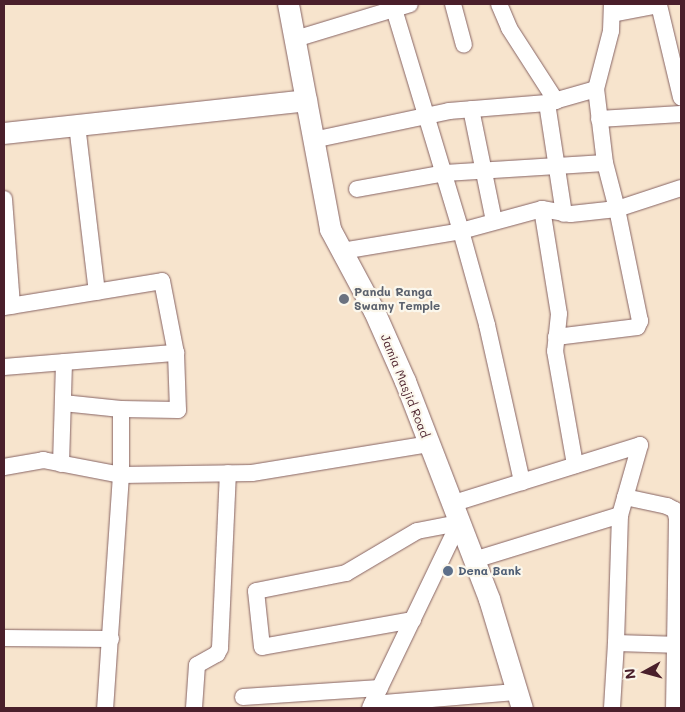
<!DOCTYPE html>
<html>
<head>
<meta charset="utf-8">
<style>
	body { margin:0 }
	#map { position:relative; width:685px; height:712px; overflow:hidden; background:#f7e4cd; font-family:Mali,sans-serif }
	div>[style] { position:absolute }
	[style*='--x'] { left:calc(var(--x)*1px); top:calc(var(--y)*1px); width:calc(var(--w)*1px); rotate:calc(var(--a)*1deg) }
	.roads { filter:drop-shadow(0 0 1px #876464) drop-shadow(0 0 1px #876464) }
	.minor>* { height:16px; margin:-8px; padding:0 8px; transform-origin:8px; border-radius:8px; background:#fff }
	.tertiary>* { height:21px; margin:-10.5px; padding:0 10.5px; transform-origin:10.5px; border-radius:10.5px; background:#fff }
	.dots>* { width:14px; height:14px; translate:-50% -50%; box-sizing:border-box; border:2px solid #fbf7ec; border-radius:50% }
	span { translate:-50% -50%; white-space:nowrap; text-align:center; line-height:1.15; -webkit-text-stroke:4.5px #fbf7ec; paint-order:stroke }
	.worship-label { font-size:12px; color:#5b616d; font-weight:700 }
	.left { translate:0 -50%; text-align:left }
	.street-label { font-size:12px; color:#4a1f2b }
	.service-label { font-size:12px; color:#4e5e75; font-weight:700 }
	.frame { position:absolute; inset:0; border:5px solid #4a1f2b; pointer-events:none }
	.north { position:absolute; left:620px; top:647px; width:50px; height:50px; -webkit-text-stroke:4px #fbf7ec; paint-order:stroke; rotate:263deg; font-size:14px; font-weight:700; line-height:20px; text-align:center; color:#4a1f2b }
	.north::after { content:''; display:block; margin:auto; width:18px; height:22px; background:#4a1f2b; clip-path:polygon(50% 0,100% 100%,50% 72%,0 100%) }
</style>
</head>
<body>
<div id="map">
	<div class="roads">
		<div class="minor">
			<div style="--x:453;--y:4;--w:42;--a:75"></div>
			<div style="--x:499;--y:4;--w:26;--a:67"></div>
			<div style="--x:509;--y:28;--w:87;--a:57.2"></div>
			<div style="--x:394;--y:9;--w:232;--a:73.2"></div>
			<div style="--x:461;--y:231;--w:98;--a:74.5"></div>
			<div style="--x:487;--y:325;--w:161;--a:77.4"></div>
			<div style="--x:612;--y:14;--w:48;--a:-10.8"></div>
			<div style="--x:659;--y:5;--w:95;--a:76.6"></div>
			<div style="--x:295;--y:39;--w:120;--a:-16.9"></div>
			<div style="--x:547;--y:103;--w:112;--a:81.3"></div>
			<div style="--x:471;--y:109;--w:114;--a:78.4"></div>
			<div style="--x:599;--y:119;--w:82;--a:-3.5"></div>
			<div style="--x:77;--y:125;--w:168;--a:83.2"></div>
			<div style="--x:313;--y:140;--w:139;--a:-12"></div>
			<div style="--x:449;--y:111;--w:98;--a:-4.7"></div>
			<div style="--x:547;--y:103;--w:51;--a:-15.9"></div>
			<div style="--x:357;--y:189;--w:89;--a:-10.3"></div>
			<div style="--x:445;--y:173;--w:160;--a:-3.6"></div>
			<div style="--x:4;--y:199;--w:107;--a:85.7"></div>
			<div style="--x:542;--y:209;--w:106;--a:80.8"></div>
			<div style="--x:559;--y:314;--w:37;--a:96"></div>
			<div style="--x:555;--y:351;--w:116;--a:80"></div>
			<div style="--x:342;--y:251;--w:121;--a:-9.5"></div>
			<div style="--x:461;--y:231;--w:84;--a:-15.2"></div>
			<div style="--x:542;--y:209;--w:29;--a:10"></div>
			<div style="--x:571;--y:214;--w:46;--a:-6.2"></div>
			<div style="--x:617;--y:209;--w:48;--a:-104.6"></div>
			<div style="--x:605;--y:163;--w:75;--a:-96.9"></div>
			<div style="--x:596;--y:89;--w:60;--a:-75.5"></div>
			<div style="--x:611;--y:31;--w:27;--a:-88"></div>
			<div style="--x:4;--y:307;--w:160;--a:-9.3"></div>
			<div style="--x:162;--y:281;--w:73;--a:79"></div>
			<div style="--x:176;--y:353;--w:57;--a:88"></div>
			<div style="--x:178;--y:410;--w:57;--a:-179"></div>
			<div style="--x:121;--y:409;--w:66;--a:90"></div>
			<div style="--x:121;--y:475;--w:234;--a:93.9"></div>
			<div style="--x:556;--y:337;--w:82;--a:-7"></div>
			<div style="--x:637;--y:327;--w:7;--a:-63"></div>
			<div style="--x:640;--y:321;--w:114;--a:-101.6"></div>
			<div style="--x:617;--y:209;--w:67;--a:-18.2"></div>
			<div style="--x:4;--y:367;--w:173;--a:-4.7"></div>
			<div style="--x:63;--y:403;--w:58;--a:5.9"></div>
			<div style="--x:61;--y:464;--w:102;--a:-88.3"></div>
			<div style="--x:4;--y:467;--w:40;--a:-10"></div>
			<div style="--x:43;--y:460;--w:79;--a:10.9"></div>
			<div style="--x:121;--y:475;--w:131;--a:-0.9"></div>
			<div style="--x:252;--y:473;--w:179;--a:-9.3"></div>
			<div style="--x:625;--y:497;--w:43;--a:12.1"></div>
			<div style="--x:667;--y:506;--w:9;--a:27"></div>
			<div style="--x:675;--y:510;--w:9;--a:77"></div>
			<div style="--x:677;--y:519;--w:189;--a:90.9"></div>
			<div style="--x:451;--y:504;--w:198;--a:-17.3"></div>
			<div style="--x:640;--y:445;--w:73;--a:105.9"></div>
			<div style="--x:474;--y:560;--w:153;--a:-17.1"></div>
			<div style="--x:620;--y:515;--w:128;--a:91.8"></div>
			<div style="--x:413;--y:620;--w:153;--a:169.9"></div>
			<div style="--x:262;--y:647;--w:56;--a:-96.1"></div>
			<div style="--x:256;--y:591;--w:92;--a:-11.3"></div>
			<div style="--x:346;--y:573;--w:82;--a:-30.6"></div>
			<div style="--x:417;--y:531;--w:43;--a:-10.8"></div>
			<div style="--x:4;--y:638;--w:107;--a:0.5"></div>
			<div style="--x:243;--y:697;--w:137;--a:-3.8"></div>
			<div style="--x:372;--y:704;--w:144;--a:-4.8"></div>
			<div style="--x:194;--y:708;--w:43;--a:-86"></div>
			<div style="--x:197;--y:665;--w:23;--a:-29"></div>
			<div style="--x:217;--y:654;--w:7;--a:-63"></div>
			<div style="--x:220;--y:648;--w:175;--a:-87.4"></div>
			<div style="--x:370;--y:708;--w:205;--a:-64.3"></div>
			<div style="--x:612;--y:708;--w:65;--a:-86.5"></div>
			<div style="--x:616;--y:643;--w:65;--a:1.8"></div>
		</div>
		<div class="tertiary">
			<div style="--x:288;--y:4;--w:229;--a:79.4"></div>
			<div style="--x:330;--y:229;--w:93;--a:61.8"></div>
			<div style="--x:374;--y:311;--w:77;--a:66.1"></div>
			<div style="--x:405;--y:381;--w:234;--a:68.9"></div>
			<div style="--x:489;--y:599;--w:114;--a:73.2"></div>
			<div style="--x:4;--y:133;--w:304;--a:-6.2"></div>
		</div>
	</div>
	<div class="dots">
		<div style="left:344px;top:299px;background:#6b7280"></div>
		<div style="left:448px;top:571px;background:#5c6f8a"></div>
	</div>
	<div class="worship-label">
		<span class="left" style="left:354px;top:299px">Pandu Ranga<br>Swamy Temple</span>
	</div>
	<div class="street-label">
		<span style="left:405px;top:386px;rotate:68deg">Jamia Masjid Road</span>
	</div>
	<div class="service-label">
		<span class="left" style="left:458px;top:571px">Dena Bank</span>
	</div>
	<div class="frame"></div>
	<div class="north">N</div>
</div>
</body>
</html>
